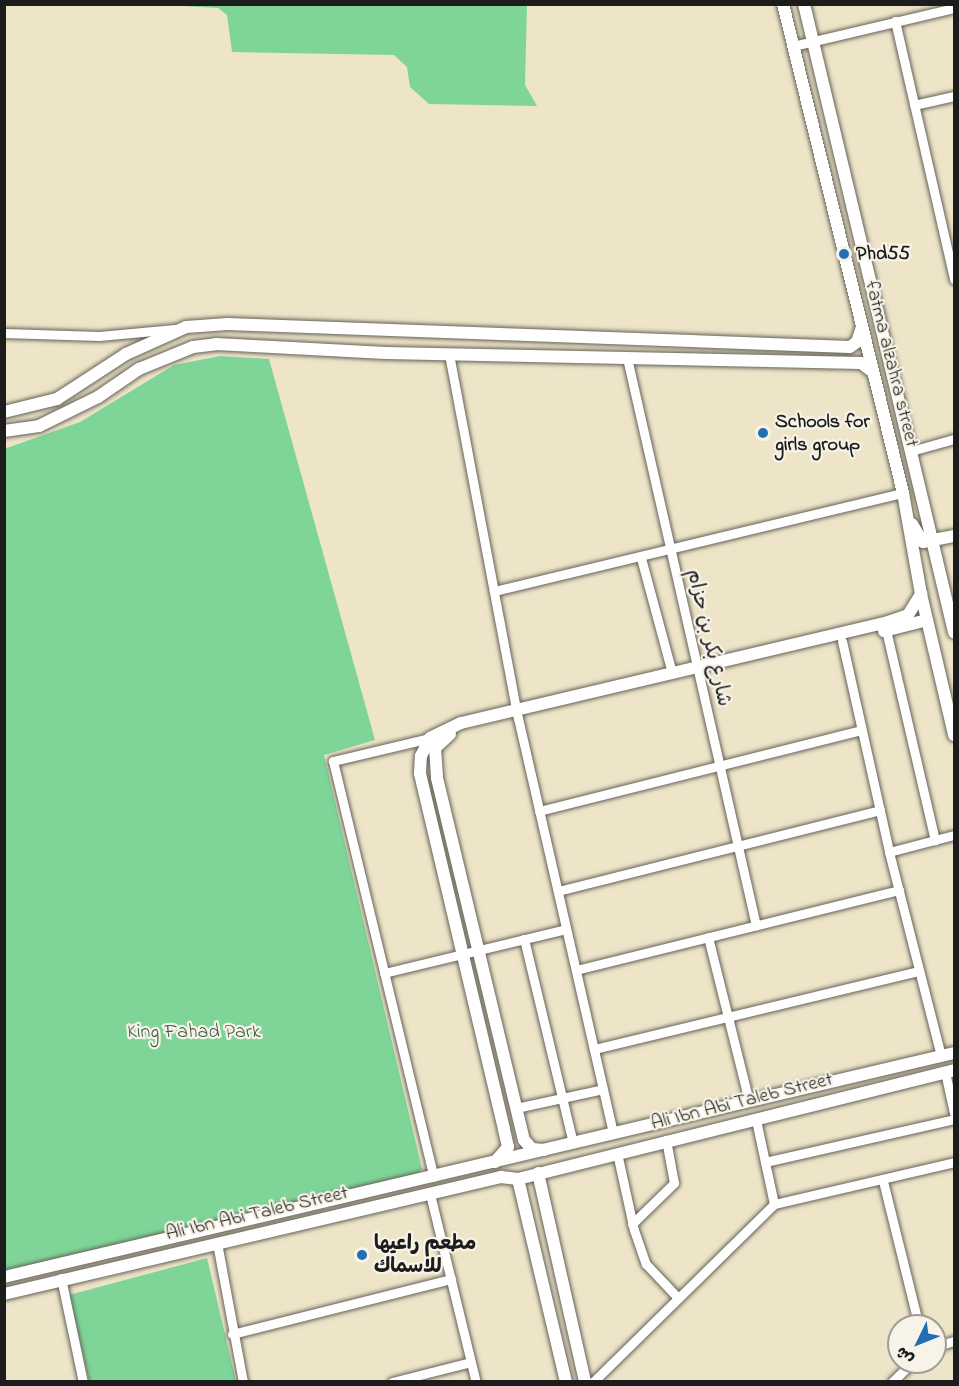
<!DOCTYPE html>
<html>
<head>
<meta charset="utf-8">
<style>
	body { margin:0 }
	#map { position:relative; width:959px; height:1386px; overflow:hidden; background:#eee5c9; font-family:"Indie Flower","Playpen Sans Arabic",sans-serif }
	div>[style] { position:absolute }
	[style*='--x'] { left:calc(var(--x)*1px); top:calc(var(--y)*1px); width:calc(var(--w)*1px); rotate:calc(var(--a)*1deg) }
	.green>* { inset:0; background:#7fd598 }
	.roads { filter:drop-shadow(0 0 2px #666259) drop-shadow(0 0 2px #666259) }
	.minor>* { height:9px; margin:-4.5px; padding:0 4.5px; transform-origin:4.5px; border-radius:4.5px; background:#fff }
	.tertiary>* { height:12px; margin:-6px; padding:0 6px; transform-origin:6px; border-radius:6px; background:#fff }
	.dots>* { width:16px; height:16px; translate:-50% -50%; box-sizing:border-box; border:3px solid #f7f3e8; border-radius:50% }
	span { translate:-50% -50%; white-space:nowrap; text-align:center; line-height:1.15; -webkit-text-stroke:4.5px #f7f3e8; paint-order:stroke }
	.poi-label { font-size:20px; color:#1c1c1c; font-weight:700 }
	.left { translate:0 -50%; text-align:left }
	.street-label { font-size:20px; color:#1c1c1c }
	.park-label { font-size:20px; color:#3f5d47 }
	.frame { position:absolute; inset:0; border:6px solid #1c1c1c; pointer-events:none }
	.north { position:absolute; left:887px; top:1314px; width:60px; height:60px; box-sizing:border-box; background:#f7f3e8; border:2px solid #9f9d96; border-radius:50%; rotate:227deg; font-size:16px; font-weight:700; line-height:24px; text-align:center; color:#1c1c1c }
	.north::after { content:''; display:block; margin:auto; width:21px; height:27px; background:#1f6fb2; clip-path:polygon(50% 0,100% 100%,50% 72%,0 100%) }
</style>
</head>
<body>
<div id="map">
	<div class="green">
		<div style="clip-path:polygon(165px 5px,527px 5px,525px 85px,537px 106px,429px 104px,410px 87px,407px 67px,394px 55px,232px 52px,227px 15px,218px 8px)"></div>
		<div style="clip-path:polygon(220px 356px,269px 359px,375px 740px,324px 755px,422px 1169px,419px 1173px,5px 1273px,4px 449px,80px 422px,174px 365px)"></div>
		<div style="clip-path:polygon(207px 1258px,236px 1381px,89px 1381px,69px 1295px)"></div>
	</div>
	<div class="roads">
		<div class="minor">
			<div style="--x:895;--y:21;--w:265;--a:77.1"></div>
			<div style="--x:793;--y:46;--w:165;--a:-13.3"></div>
			<div style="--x:914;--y:105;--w:41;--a:-12.7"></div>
			<div style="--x:4;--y:333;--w:95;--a:1.8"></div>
			<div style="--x:99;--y:336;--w:76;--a:-5.3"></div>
			<div style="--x:449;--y:354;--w:370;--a:79.3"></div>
			<div style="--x:518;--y:718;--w:427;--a:77.1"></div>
			<div style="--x:627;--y:358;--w:582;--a:77.2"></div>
			<div style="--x:911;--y:451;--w:45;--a:-15.6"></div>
			<div style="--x:641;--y:558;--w:119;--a:74.9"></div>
			<div style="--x:494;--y:591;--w:421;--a:-13.5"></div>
			<div style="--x:886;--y:630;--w:216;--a:76.9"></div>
			<div style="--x:842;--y:641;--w:216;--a:77.4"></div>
			<div style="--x:889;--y:852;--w:211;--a:75.7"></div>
			<div style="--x:430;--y:738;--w:100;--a:166.7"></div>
			<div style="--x:333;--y:761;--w:428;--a:76.4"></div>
			<div style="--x:539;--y:811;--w:332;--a:-14.1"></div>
			<div style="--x:889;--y:852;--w:67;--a:-14.7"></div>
			<div style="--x:558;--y:891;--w:332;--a:-14.1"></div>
			<div style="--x:708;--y:937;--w:169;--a:76"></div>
			<div style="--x:524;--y:939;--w:210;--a:76.5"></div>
			<div style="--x:576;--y:970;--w:333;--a:-13.9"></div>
			<div style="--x:384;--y:973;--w:187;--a:-13.6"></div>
			<div style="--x:594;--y:1049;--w:334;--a:-13.5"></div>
			<div style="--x:945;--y:1072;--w:42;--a:77.6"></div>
			<div style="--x:516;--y:1108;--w:89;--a:-12.3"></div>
			<div style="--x:756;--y:1120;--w:86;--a:77.9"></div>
			<div style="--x:617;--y:1153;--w:79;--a:77.6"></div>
			<div style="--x:634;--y:1230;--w:36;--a:71"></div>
			<div style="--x:646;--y:1264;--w:47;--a:46.7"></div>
			<div style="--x:765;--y:1162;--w:194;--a:-12.8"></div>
			<div style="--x:883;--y:1181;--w:149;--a:76.1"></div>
			<div style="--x:430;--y:1194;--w:194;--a:76.3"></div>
			<div style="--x:632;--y:1224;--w:59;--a:-44.3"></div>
			<div style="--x:674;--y:1183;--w:44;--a:-100.5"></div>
			<div style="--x:217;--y:1243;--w:141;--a:79.4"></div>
			<div style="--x:61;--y:1278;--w:106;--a:78.1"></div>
			<div style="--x:232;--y:1334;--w:226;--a:-14.1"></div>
			<div style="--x:935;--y:1347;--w:20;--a:-18"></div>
			<div style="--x:392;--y:1382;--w:81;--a:-14.2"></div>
			<div style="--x:593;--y:1382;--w:254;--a:-44.5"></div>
			<div style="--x:774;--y:1204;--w:185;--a:-13.1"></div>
			<div style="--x:892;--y:1382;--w:29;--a:-44"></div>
		</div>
		<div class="tertiary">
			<div style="--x:783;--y:4;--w:504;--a:76.21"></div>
			<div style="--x:903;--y:493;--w:103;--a:79.9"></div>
			<div style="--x:921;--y:594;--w:145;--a:76.8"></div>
			<div style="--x:804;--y:4;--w:646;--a:76.57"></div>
			<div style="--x:4;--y:412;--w:55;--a:-13.8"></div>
			<div style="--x:57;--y:399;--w:82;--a:-33.1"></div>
			<div style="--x:126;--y:354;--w:66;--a:-24.2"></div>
			<div style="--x:186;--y:327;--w:41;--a:-4.2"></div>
			<div style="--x:227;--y:324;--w:623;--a:2.11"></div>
			<div style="--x:850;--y:347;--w:9;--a:-36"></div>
			<div style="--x:857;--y:342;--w:16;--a:-72"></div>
			<div style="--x:4;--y:431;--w:35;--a:-8"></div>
			<div style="--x:39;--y:426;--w:66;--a:-26.2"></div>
			<div style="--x:98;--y:397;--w:50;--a:-34.3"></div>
			<div style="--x:139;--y:369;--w:58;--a:-22.2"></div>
			<div style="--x:193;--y:347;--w:23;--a:-7"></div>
			<div style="--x:216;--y:344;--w:170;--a:3"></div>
			<div style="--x:386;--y:353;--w:475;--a:1.2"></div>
			<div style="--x:861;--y:363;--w:15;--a:37"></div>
			<div style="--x:912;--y:524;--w:21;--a:59"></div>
			<div style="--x:923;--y:542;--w:32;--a:-11"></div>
			<div style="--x:884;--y:631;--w:44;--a:-14.3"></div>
			<div style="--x:450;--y:734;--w:21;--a:137"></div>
			<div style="--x:435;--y:748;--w:30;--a:86"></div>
			<div style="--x:437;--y:778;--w:372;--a:76.5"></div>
			<div style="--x:524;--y:1140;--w:12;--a:48"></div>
			<div style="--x:532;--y:1149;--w:12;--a:5"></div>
			<div style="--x:495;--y:1162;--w:20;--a:-49"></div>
			<div style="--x:508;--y:1147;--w:18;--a:-103"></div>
			<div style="--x:504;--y:1129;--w:366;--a:-103.3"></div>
			<div style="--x:420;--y:773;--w:17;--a:-87"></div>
			<div style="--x:421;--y:756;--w:20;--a:-63"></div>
			<div style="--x:430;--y:738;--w:34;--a:-26"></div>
			<div style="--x:461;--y:723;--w:439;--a:-13.3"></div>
			<div style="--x:888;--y:622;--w:21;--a:-19"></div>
			<div style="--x:908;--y:615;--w:25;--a:-58"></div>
			<div style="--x:538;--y:1173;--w:214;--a:77.3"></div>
			<div style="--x:518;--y:1179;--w:209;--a:76.7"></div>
			<div style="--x:4;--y:1277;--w:976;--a:-13.27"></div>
			<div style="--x:4;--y:1294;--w:511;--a:-13.25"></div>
			<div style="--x:501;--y:1177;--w:17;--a:7"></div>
			<div style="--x:518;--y:1179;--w:449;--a:-14"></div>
		</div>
	</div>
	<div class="dots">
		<div style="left:844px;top:254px;background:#1f6fb2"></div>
		<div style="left:763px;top:433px;background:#1f6fb2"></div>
		<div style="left:362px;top:1255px;background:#1f6fb2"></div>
	</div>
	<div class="poi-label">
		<span class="left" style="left:856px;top:254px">Phd55</span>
		<span class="left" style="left:775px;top:434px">Schools for<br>girls group</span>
		<span class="left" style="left:374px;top:1256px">مطعم راعيها<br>للاسماك</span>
	</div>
	<div class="street-label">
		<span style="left:891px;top:364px;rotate:76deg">fatma alzahra street</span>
		<span style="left:708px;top:638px;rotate:77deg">شارع بكر بن حزام</span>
		<span style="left:742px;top:1102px;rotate:-14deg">Ali Ibn Abi Taleb Street</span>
		<span style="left:257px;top:1214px;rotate:-13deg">Ali Ibn Abi Taleb Street</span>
	</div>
	<div class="park-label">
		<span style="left:194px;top:1032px">King Fahad Park</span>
	</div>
	<div class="frame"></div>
	<div class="north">ش</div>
</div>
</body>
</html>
